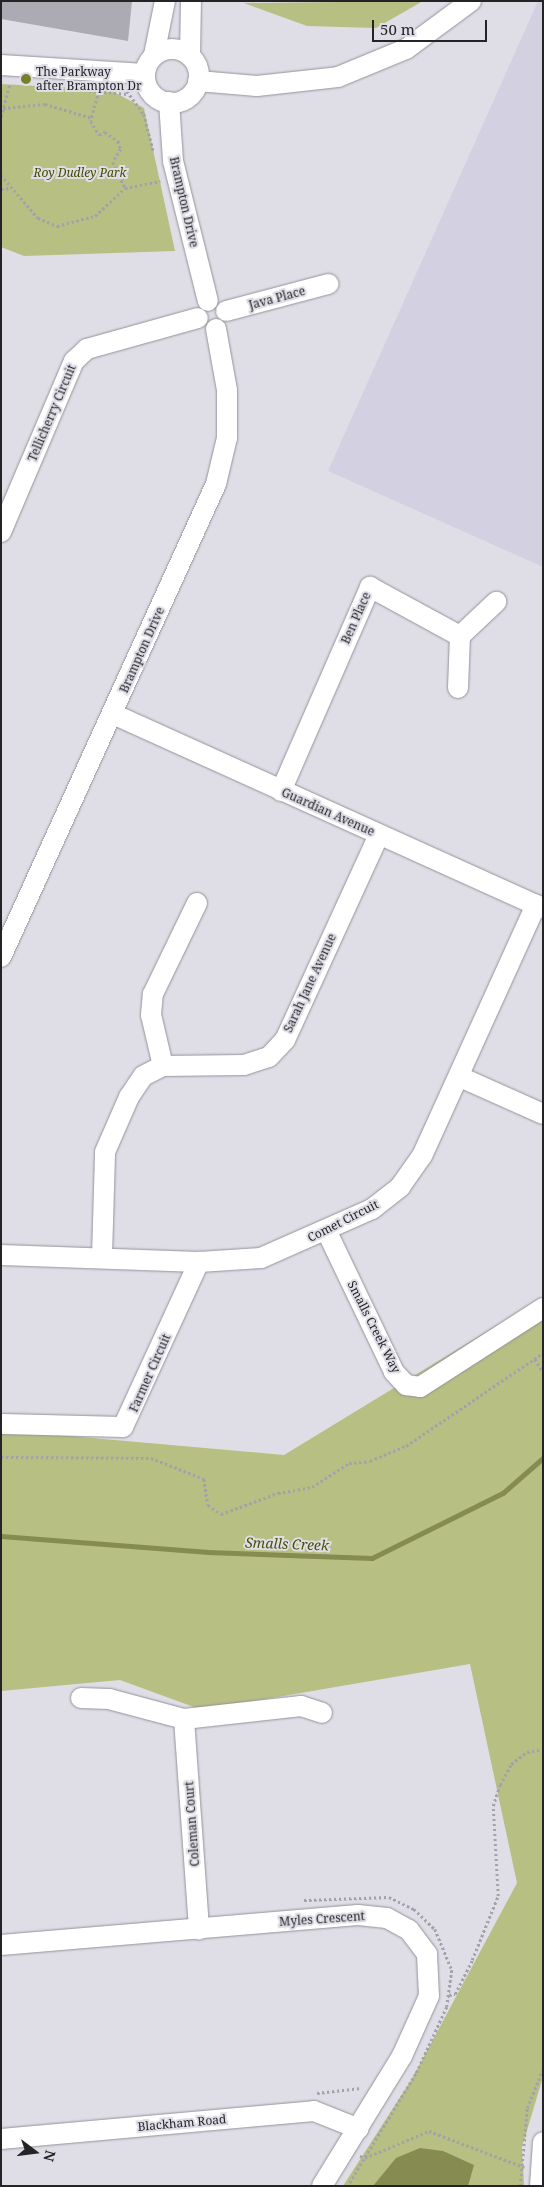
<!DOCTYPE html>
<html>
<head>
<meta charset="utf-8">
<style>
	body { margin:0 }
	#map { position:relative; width:544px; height:2187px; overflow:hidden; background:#dfdee7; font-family:"Noto Serif",serif }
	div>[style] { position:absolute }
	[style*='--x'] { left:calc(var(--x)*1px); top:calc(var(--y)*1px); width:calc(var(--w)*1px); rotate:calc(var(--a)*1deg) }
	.built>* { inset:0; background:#d3d1e1 }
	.green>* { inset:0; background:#b8bf83 }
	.water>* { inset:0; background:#858b51 }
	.stream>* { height:4.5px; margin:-2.25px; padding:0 2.25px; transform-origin:2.25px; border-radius:2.25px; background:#858b51 }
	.building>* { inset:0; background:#acabb4 }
	.path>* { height:2.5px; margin-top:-1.25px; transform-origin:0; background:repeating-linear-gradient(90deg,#a3a2a9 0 2.5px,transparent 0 5px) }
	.roads { filter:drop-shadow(0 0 1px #93929a) drop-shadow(0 0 1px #93929a) }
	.minor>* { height:20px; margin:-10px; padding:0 10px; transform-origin:10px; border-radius:10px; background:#fff }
	.minor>.ring { margin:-10px; padding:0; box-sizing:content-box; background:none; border:20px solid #fff; border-radius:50% }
	.dots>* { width:14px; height:14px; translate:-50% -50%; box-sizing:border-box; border:2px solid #dfdee7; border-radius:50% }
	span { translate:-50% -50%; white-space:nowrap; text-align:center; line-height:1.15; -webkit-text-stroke:4px #dfdee7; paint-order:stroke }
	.poi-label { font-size:12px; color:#242427 }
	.left { translate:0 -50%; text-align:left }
	.park-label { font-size:12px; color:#454a00; font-style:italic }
	.street-label { font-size:12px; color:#242427 }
	.water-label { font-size:14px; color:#4a4e06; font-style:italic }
	.frame { position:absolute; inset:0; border:2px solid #242427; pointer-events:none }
	.north { position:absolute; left:10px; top:2127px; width:50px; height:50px; -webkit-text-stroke:4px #dfdee7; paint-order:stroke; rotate:105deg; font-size:14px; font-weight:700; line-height:20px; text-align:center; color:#242427 }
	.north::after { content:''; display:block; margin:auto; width:18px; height:22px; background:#242427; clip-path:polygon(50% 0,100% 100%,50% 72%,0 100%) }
	.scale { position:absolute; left:372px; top:20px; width:115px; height:22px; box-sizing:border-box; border:2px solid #242427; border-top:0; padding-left:6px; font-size:15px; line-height:18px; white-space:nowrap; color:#242427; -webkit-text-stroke:4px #dfdee7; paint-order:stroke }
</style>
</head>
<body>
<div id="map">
	<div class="built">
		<div style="clip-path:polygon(538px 1px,543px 1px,543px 567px,328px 471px)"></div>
	</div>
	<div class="green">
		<div style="clip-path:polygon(423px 1px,376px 28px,307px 26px,244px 3px)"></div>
		<div style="clip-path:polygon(1px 84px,110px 90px,144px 108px,175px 251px,24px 256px,1px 247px)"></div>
		<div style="clip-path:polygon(543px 1297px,543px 2077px,522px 2147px,524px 2186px,343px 2186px,413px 2077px,517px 1883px,470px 1664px,202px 1710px,120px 1680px,1px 1691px,1px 1430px,284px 1455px)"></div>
	</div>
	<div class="water">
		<div style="clip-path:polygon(420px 2148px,443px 2151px,474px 2165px,468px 2186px,373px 2186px,396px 2158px)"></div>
	</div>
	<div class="stream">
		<div style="--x:1;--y:1536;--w:208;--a:4.4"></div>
		<div style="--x:208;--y:1552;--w:164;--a:2.1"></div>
		<div style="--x:372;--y:1558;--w:146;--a:-26.4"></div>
		<div style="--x:503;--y:1493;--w:53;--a:-41.2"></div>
	</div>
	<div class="building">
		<div style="clip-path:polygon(1px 1px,132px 1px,128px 41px,1px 19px)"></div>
	</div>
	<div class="path">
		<div style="--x:74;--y:89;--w:53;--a:5.4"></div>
		<div style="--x:99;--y:91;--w:31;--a:105"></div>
		<div style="--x:91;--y:121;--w:16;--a:60"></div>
		<div style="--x:99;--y:135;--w:7;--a:-27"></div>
		<div style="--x:105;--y:132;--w:16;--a:35"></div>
		<div style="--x:118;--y:141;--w:9;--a:69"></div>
		<div style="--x:121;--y:149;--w:15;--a:122"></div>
		<div style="--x:113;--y:162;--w:29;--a:65"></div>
		<div style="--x:125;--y:188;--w:36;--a:-11"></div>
		<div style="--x:127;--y:91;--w:29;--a:54"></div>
		<div style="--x:144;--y:114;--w:38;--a:76"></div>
		<div style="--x:3;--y:108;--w:42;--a:-5.4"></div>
		<div style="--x:45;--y:104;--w:49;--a:16.6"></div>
		<div style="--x:1;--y:117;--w:34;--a:-75"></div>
		<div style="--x:1;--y:175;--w:57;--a:49.3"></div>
		<div style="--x:38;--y:218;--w:21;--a:23"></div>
		<div style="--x:57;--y:226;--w:39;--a:-15"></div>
		<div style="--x:95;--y:216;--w:41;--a:-43"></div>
		<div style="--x:1;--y:189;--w:10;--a:-6"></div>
		<div style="--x:535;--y:1359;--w:15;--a:58"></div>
		<div style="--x:1;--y:1457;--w:150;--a:0.4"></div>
		<div style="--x:151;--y:1458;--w:57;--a:21.6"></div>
		<div style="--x:204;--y:1479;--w:26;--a:81"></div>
		<div style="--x:208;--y:1505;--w:16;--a:35"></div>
		<div style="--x:221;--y:1514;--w:61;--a:-20.2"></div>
		<div style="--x:278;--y:1493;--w:35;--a:-10"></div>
		<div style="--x:312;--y:1487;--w:44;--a:-33"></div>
		<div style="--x:349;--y:1463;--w:21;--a:-5"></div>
		<div style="--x:370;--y:1461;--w:39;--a:-23"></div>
		<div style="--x:406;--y:1446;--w:166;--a:-34.2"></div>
		<div style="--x:304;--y:1900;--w:85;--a:-2"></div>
		<div style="--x:389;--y:1897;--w:28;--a:26"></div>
		<div style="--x:414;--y:1909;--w:29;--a:44"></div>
		<div style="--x:435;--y:1929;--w:44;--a:67.5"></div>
		<div style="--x:452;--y:1970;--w:37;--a:98"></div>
		<div style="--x:447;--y:2007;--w:74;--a:114.8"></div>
		<div style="--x:416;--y:2074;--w:131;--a:121.3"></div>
		<div style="--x:449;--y:1995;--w:6;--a:-9"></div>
		<div style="--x:455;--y:1994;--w:38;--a:-63"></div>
		<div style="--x:472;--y:1960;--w:69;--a:-67.9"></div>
		<div style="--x:498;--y:1896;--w:90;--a:-93.2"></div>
		<div style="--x:493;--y:1806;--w:22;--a:-72"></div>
		<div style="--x:500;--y:1785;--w:24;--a:-62"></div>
		<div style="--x:511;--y:1764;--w:20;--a:-37"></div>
		<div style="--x:527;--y:1752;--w:16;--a:-11"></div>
		<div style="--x:317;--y:2093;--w:44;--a:-6.5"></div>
		<div style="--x:360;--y:2156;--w:5;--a:22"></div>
		<div style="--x:365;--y:2158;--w:69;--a:-22.9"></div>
		<div style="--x:429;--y:2131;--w:102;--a:20.8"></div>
		<div style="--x:520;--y:2186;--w:78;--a:-84.9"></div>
		<div style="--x:527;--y:2108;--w:42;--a:-67.7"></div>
	</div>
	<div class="roads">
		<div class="minor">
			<div class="ring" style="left:145px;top:49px;width:34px;height:34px"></div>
			<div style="--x:154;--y:55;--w:55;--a:-78.5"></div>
			<div style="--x:190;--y:56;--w:55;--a:-89"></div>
			<div style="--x:1;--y:65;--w:144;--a:3.6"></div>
			<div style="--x:198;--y:81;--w:59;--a:4.8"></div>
			<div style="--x:257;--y:86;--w:81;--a:-6.3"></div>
			<div style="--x:338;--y:77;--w:74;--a:-22.4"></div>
			<div style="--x:406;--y:49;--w:81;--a:-36.4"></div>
			<div style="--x:169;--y:102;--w:59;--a:86.1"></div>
			<div style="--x:173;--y:161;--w:144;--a:76"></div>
			<div style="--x:226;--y:311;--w:106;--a:-14.8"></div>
			<div style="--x:1;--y:532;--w:186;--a:-66.9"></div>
			<div style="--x:74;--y:361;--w:18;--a:-43"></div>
			<div style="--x:87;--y:349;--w:115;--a:-15.6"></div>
			<div style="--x:460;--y:636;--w:50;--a:-43.4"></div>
			<div style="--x:458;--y:688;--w:52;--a:-87.8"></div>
			<div style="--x:113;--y:714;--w:472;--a:24.3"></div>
			<div style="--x:281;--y:791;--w:223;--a:-66.4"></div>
			<div style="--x:370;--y:587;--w:102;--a:28.6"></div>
			<div style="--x:1;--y:957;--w:520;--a:-65.56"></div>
			<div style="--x:216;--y:484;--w:47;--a:-76.6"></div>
			<div style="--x:227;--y:438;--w:48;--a:-90"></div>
			<div style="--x:227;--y:390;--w:62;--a:-100.2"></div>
			<div style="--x:163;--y:1066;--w:52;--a:-103.2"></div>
			<div style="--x:151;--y:1015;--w:21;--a:-85"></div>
			<div style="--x:153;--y:994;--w:101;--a:-64.2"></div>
			<div style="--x:460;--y:1077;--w:91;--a:24"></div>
			<div style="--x:327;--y:1232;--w:155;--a:64.4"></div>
			<div style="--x:394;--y:1372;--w:18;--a:47"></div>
			<div style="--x:406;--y:1385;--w:14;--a:8"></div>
			<div style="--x:420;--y:1387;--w:146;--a:-32.7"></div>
			<div style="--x:1;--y:1255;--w:198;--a:2"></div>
			<div style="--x:199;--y:1262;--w:62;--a:-3.7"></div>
			<div style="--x:261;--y:1258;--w:121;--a:-23.8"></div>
			<div style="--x:372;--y:1209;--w:36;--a:-38"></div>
			<div style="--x:400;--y:1187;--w:38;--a:-55"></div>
			<div style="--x:422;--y:1156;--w:276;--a:-65.6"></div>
			<div style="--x:102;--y:1256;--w:104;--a:-88.3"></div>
			<div style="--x:105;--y:1152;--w:60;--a:-66.4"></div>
			<div style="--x:129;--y:1097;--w:25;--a:-56"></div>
			<div style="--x:143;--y:1076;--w:22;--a:-27"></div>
			<div style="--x:163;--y:1066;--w:81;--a:-0.7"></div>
			<div style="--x:244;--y:1065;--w:26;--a:-18"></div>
			<div style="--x:269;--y:1057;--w:23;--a:-47"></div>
			<div style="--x:285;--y:1040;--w:226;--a:-65.4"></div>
			<div style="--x:1;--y:1424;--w:122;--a:1.4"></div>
			<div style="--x:123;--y:1427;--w:182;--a:-65.3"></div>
			<div style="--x:81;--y:1698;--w:28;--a:2"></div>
			<div style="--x:109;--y:1699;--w:78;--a:14.9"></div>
			<div style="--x:184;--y:1719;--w:118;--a:-6.3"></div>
			<div style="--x:301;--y:1706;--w:22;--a:18"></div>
			<div style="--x:184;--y:1719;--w:211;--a:85.9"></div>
			<div style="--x:1;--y:1945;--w:358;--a:-4.8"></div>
			<div style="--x:358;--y:1915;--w:29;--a:6"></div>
			<div style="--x:387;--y:1918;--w:25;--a:29"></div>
			<div style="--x:409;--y:1930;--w:30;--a:53"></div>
			<div style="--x:427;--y:1954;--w:42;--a:87.3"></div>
			<div style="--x:429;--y:1996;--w:66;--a:114.2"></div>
			<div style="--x:402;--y:2056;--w:153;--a:121.6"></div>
			<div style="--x:1;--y:2139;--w:314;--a:-5.1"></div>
			<div style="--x:314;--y:2111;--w:48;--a:21.8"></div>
			<div style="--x:540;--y:2186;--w:44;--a:-86.1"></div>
		</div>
	</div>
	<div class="dots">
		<div style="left:26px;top:79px;background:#787f2a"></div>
	</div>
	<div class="poi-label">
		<span class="left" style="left:36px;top:79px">The Parkway<br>after Brampton Dr</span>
	</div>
	<div class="park-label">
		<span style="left:80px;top:173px">Roy Dudley Park</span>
	</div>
	<div class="street-label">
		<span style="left:184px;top:202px;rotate:77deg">Brampton Drive</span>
		<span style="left:277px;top:298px;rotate:-15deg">Java Place</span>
		<span style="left:52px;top:413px;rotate:-67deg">Tellicherry Circuit</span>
		<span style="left:356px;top:618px;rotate:-66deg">Ben Place</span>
		<span style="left:142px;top:650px;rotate:-66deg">Brampton Drive</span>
		<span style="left:328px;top:812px;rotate:24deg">Guardian Avenue</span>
		<span style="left:310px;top:983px;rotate:-65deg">Sarah Jane Avenue</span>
		<span style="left:343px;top:1221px;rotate:-27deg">Comet Circuit</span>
		<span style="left:374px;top:1327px;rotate:63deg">Smalls Creek Way</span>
		<span style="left:150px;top:1373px;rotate:-66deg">Farmer Circuit</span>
		<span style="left:192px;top:1824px;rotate:-94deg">Coleman Court</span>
		<span style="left:322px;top:1919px;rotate:-4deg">Myles Crescent</span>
		<span style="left:182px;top:2123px;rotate:-5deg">Blackham Road</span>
	</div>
	<div class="water-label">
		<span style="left:287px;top:1544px;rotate:2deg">Smalls Creek</span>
	</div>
	<div class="frame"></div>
	<div class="north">N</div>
	<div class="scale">50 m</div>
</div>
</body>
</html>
